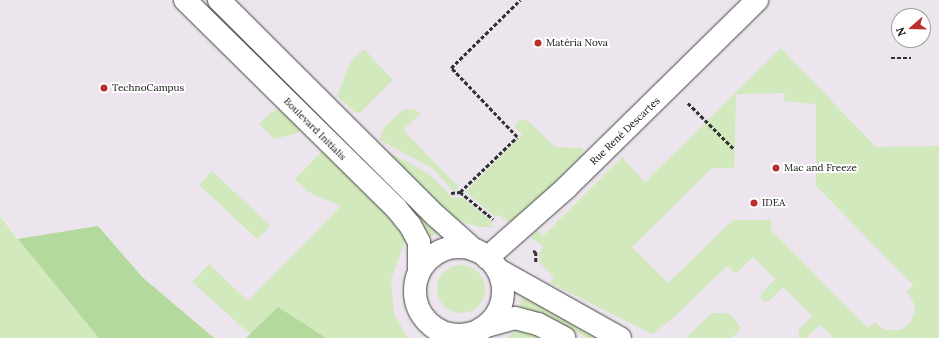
<!DOCTYPE html>
<html>
<head>
<meta charset="utf-8">
<style>
	body { margin:0 }
	#map { position:relative; width:939px; height:338px; overflow:hidden; background:#fffdf3; font-family:Lora,serif }
	div>[style] { position:absolute }
	[style*='--x'] { left:calc(var(--x)*1px); top:calc(var(--y)*1px); width:calc(var(--w)*1px); rotate:calc(var(--a)*1deg) }
	.industrial>* { inset:0; background:#ede5ee }
	.green>* { inset:0; background:#d1e9bd; transform-origin:0 0 }
	.round { border-radius:50% }
	.forest>* { inset:0; background:#b4d99d }
	.path>* { height:2.5px; margin-top:-1.25px; transform-origin:0; background:repeating-linear-gradient(90deg,#323232 0 4px,transparent 0 6px) }
	.roads { filter:drop-shadow(0 0 1px #434343) drop-shadow(0 0 1px #434343) }
	.minor>* { height:22px; margin:-11px; padding:0 11px; transform-origin:11px; border-radius:11px; background:#fff }
	.minor>.ring { margin:-11px; padding:0; box-sizing:content-box; background:none; border:22px solid #fff; border-radius:50% }
	.dots>* { width:11px; height:11px; translate:-50% -50%; box-sizing:border-box; border:2px solid #fff; border-radius:50% }
	span { translate:-50% -50%; white-space:nowrap; text-align:center; line-height:1.15; -webkit-text-stroke:4px #fff; paint-order:stroke }
	.poi-label { font-size:10px; color:#101010 }
	.left { translate:0 -50%; text-align:left }
	.street-label { font-size:10px; color:#101010 }
	.north { position:absolute; left:891px; top:8px; width:40px; height:40px; box-sizing:border-box; background:#fff; border:1px solid #9f9f9f; border-radius:50%; rotate:250deg; font-size:11px; font-weight:700; line-height:16px; text-align:center; color:#101010 }
	.north::after { content:''; display:block; margin:auto; width:14px; height:18px; background:#bc2e2c; clip-path:polygon(50% 0,100% 100%,50% 72%,0 100%) }
</style>
</head>
<body>
<div id="map">
	<div class="industrial">
		<div style="clip-path:polygon(evenodd,0 0,939px 0,939px 338px,99px 338px,0 216px,0 0,899px 16px,923px 16px,923px 40px,899px 40px,899px 16px)"></div>
	</div>
	<div class="green">
		<div style="clip-path:polygon(evenodd,781px 48px,876px 147px,939px 146px,939px 338px,834px 338px,820px 325px,806px 338px,799px 338px,798px 331px,812px 316px,783px 287px,769px 301px,764px 302px,761px 299px,761px 294px,775px 279px,753px 257px,736px 274px,727px 266px,672px 319px,652px 334px,550px 283px,554px 277px,540px 263px,539px 254px,543px 246px,530px 238px,537px 230px,543px 236px,622px 157px,645px 182px,781px 48px,785px 93px,784px 101px,816px 104px,816px 186px,913px 285px,907px 292px,913px 301px,915px 312px,910px 323px,901px 330px,884px 330px,875px 322px,868px 328px,771px 230px,771px 220px,733px 220px,668px 283px,632px 247px,712px 168px,734px 168px,736px 94px,785px 93px)"></div>
		<div style="clip-path:polygon(364px 49px,393px 80px,361px 112px,356px 113px,337px 96px,351px 61px)"></div>
		<div style="clip-path:polygon(294px 84px,444px 230px,426px 239px,287px 90px)"></div>
		<div style="clip-path:polygon(280px 108px,301px 129px,298px 133px,274px 139px,259px 124px,270px 113px)"></div>
		<div style="clip-path:polygon(414px 109px,421px 113px,403px 130px,459px 187px,454px 192px,432px 168px,380px 140px,384px 127px,403px 110px)"></div>
		<div style="clip-path:polygon(521px 119px,528px 121px,555px 147px,582px 148px,585px 157px,511px 224px,499px 215px,496px 217px,465px 192px,522px 135px,514px 126px)"></div>
		<div style="clip-path:polygon(383px 149px,429px 174px,453px 198px,463px 198px,493px 222px,491px 225px,495px 227px,479px 227px,454px 219px)"></div>
		<div style="clip-path:polygon(323px 150px,385px 210px,406px 238px,391px 280px,394px 314px,408px 338px,246px 338px,250px 334px,192px 282px,209px 264px,248px 301px,341px 206px,308px 192px,295px 179px)"></div>
		<div style="left:212px;top:171px;width:80px;height:19px;rotate:43deg"></div>
		<div style="clip-path:polygon(0 216px,18px 239px,98px 226px,142px 277px,214px 338px,0 338px)"></div>
		<div class="round" style="left:437px;top:265px;width:48px;height:48px"></div>
		<div style="clip-path:polygon(523px 293px,604px 338px,587px 338px,550px 318px,519px 311px)"></div>
		<div style="clip-path:polygon(712px 313px,725px 313px,732px 316px,741px 328px,732px 338px,689px 338px,688px 336px)"></div>
		<div style="clip-path:polygon(519px 329px,553px 338px,506px 338px)"></div>
	</div>
	<div class="forest">
		<div style="clip-path:polygon(98px 226px,142px 277px,214px 338px,99px 338px,18px 239px)"></div>
		<div style="clip-path:polygon(278px 307px,326px 338px,246px 338px)"></div>
	</div>
	<div class="path">
		<div style="--x:891;--y:58;--w:20;--a:0"></div>
		<div style="--x:688;--y:103;--w:65;--a:45"></div>
		<div style="--x:460;--y:192;--w:43;--a:39.3"></div>
		<div style="--x:451;--y:193;--w:9;--a:-6"></div>
		<div style="--x:460;--y:192;--w:79;--a:-44"></div>
		<div style="--x:517;--y:137;--w:95;--a:-133.7"></div>
		<div style="--x:451;--y:68;--w:97;--a:-44.6"></div>
		<div style="--x:533;--y:251;--w:3;--a:18"></div>
		<div style="--x:536;--y:252;--w:10;--a:90"></div>
	</div>
	<div class="roads">
		<div class="minor">
			<div style="--x:185;--y:0;--w:296;--a:44.6"></div>
			<div style="--x:396;--y:208;--w:22;--a:51"></div>
			<div style="--x:410;--y:225;--w:19;--a:62"></div>
			<div style="--x:419;--y:242;--w:29;--a:90"></div>
			<div style="--x:219;--y:0;--w:306;--a:44.9"></div>
			<div style="--x:436;--y:216;--w:51;--a:41.8"></div>
			<div class="ring" style="left:415px;top:247px;width:66px;height:66px"></div>
			<div style="--x:487;--y:258;--w:106;--a:-41.5"></div>
			<div style="--x:566;--y:188;--w:268;--a:-44.5"></div>
			<div style="--x:497;--y:269;--w:141;--a:29.3"></div>
			<div style="--x:486;--y:326;--w:30;--a:-15"></div>
			<div style="--x:515;--y:318;--w:24;--a:15"></div>
			<div style="--x:538;--y:324;--w:30;--a:28"></div>
		</div>
	</div>
	<div class="dots">
		<div style="left:538px;top:43px;background:#bc2e2c"></div>
		<div style="left:104px;top:88px;background:#bc2e2c"></div>
		<div style="left:776px;top:168px;background:#bc2e2c"></div>
		<div style="left:754px;top:203px;background:#bc2e2c"></div>
	</div>
	<div class="poi-label">
		<span class="left" style="left:546px;top:43px">Matéria Nova</span>
		<span class="left" style="left:112px;top:88px">TechnoCampus</span>
		<span class="left" style="left:784px;top:168px">Mac and Freeze</span>
		<span class="left" style="left:762px;top:203px">IDEA</span>
	</div>
	<div class="street-label">
		<span style="left:315px;top:129px;rotate:45deg">Boulevard Initialis</span>
		<span style="left:625px;top:131px;rotate:-44deg">Rue René Descartes</span>
	</div>
	<div class="north">N</div>
</div>
</body>
</html>
